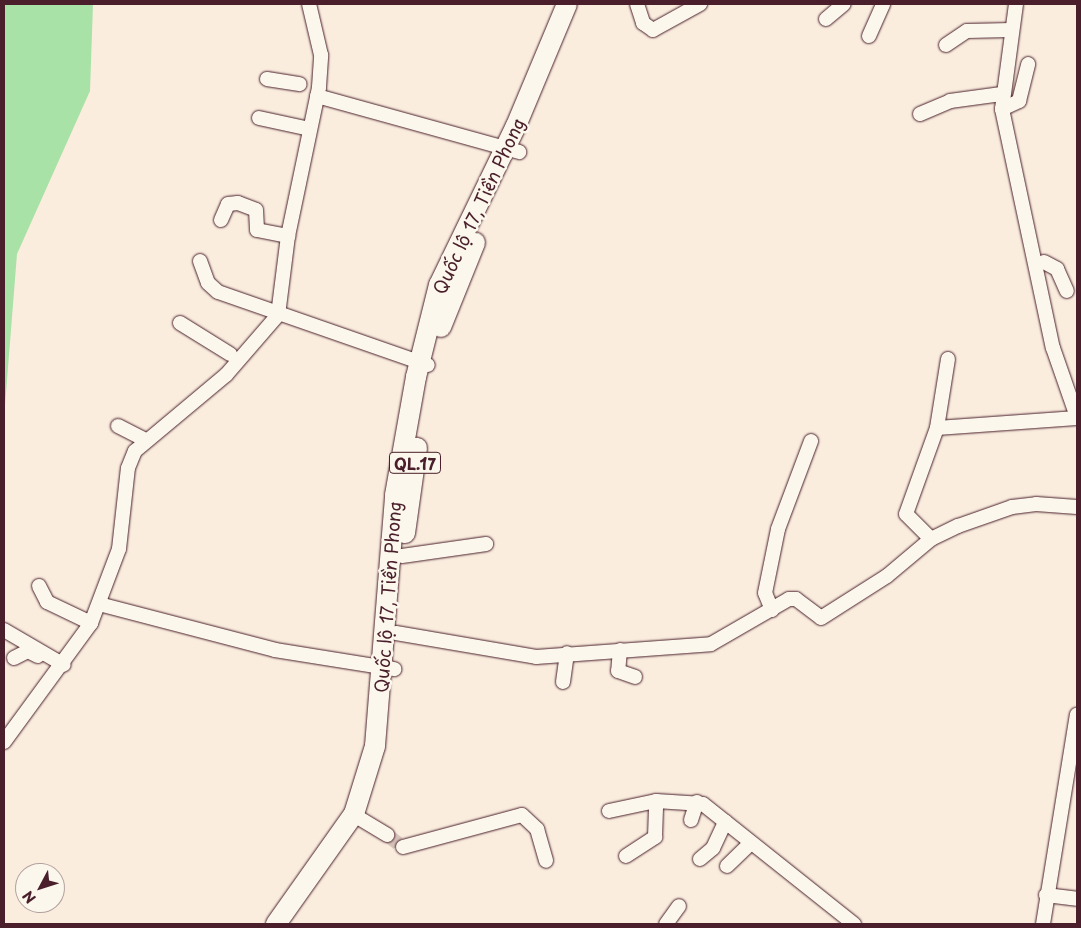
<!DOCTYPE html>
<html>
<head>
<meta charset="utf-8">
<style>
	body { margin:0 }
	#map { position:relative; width:1081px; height:928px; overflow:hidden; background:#faedde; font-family:"Playpen Sans",sans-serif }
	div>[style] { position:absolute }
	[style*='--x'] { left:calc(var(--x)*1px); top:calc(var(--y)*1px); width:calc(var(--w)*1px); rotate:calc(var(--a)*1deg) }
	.green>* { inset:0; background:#a9e2a7 }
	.minor-tunnel>* { height:14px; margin-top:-7px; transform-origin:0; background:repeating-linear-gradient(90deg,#d7c4ba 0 14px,transparent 0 21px) }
	.roads { filter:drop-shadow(0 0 1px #4a1f2b) drop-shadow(0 0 1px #4a1f2b) }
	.minor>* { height:14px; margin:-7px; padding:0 7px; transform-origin:7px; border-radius:7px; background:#fbf7ec }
	.highway>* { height:20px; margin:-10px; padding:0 10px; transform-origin:10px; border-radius:10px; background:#fbf7ec }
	span { translate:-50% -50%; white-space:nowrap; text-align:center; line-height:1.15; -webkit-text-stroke:5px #fbf7ec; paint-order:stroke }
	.shield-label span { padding:1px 4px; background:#fbf7ec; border:1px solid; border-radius:4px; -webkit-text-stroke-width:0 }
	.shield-label { font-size:16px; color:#4a1f2b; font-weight:700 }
	.street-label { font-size:18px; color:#4a1f2b }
	.frame { position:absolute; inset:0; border:5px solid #4a1f2b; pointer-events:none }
	.north { position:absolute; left:15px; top:863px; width:50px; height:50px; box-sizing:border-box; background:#fbf7ec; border:1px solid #b4a19f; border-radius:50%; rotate:230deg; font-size:14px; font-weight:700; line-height:20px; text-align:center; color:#4a1f2b }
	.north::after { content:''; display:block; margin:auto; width:18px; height:22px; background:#4a1f2b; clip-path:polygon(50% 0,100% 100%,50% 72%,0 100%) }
</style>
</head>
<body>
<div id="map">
	<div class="green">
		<div style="clip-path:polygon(4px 4px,93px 4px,90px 91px,17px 254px,4px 418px)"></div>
	</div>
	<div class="minor-tunnel">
		<div style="--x:387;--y:835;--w:20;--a:37"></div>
	</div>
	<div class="roads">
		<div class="minor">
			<div style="--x:637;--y:4;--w:20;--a:72"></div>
			<div style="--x:643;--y:23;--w:12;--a:35"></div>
			<div style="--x:653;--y:30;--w:54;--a:-29"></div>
			<div style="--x:1016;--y:4;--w:106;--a:97.6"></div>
			<div style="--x:1002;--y:109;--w:244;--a:78"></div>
			<div style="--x:1053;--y:348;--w:73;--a:70.8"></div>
			<div style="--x:826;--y:19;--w:23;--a:-40"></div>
			<div style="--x:869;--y:36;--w:35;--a:-66"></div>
			<div style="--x:946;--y:45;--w:25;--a:-34"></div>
			<div style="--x:967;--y:31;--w:44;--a:-1.3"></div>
			<div style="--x:267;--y:79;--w:33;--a:9"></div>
			<div style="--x:317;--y:96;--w:210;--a:15.5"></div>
			<div style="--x:1002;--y:109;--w:19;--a:-25"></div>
			<div style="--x:1019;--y:101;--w:38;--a:-76"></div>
			<div style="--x:920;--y:114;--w:33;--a:-23"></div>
			<div style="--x:950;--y:101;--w:52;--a:-7.7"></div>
			<div style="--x:259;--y:118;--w:52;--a:12.2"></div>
			<div style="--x:221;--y:220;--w:17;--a:-66"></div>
			<div style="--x:228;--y:204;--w:10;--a:-6"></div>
			<div style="--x:238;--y:203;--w:19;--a:21"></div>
			<div style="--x:256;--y:210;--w:20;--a:87"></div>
			<div style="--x:257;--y:230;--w:32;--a:11"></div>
			<div style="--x:200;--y:261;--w:23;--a:70"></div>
			<div style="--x:208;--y:283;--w:13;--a:42"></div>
			<div style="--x:218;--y:292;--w:222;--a:19.2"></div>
			<div style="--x:1044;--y:262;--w:15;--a:28"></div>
			<div style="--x:1057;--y:269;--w:24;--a:66"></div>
			<div style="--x:180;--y:323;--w:59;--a:31.8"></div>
			<div style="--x:948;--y:359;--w:70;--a:99.1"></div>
			<div style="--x:937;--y:428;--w:140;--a:-4.1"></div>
			<div style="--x:118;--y:426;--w:31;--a:27"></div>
			<div style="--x:931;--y:539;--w:35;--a:-135"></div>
			<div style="--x:906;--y:514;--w:91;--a:-70.2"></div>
			<div style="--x:402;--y:556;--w:85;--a:-8.1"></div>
			<div style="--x:39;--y:586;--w:18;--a:63"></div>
			<div style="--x:47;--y:602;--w:49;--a:25.5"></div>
			<div style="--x:99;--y:604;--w:182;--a:14.6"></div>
			<div style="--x:275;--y:650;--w:121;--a:9.1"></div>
			<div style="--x:772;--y:610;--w:18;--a:-112"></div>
			<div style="--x:765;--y:593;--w:65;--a:-78.5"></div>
			<div style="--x:778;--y:529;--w:94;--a:-69.4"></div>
			<div style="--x:4;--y:630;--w:69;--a:30.3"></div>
			<div style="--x:396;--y:633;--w:142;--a:9.7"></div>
			<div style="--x:536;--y:657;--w:175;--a:-4.2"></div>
			<div style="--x:711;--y:644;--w:90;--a:-30"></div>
			<div style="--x:789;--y:599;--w:7;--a:0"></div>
			<div style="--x:796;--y:599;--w:31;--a:37"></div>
			<div style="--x:821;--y:618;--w:78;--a:-32.5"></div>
			<div style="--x:887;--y:576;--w:57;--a:-40.1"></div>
			<div style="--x:931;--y:539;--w:30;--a:-26"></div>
			<div style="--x:958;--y:526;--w:57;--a:-19.4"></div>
			<div style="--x:1012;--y:507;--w:24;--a:-7"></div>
			<div style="--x:1036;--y:504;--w:41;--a:4.2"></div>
			<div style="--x:620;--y:650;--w:21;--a:95"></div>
			<div style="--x:618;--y:671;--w:18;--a:19"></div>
			<div style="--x:14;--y:658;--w:16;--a:-27"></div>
			<div style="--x:28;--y:651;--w:11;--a:27"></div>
			<div style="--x:563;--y:682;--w:29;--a:-82"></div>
			<div style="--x:4;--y:742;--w:147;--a:-53.8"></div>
			<div style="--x:91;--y:623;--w:79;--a:-69.3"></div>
			<div style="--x:119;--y:549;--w:81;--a:-83.7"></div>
			<div style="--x:128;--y:468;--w:18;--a:-68"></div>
			<div style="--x:135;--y:451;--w:119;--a:-39.9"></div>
			<div style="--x:226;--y:375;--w:79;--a:-49.1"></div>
			<div style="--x:278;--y:315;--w:80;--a:-82.8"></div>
			<div style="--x:288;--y:236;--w:152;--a:-78.2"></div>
			<div style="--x:319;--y:87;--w:32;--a:-86"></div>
			<div style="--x:321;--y:55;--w:52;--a:-103.2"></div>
			<div style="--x:609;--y:811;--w:48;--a:-12"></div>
			<div style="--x:656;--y:801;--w:47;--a:3.7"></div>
			<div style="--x:703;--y:804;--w:193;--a:38.5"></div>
			<div style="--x:359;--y:818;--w:33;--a:31"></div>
			<div style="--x:691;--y:820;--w:19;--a:-72"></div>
			<div style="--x:403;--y:847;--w:123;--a:-15.1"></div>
			<div style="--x:522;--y:815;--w:21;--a:43"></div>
			<div style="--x:537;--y:829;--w:33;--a:74"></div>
			<div style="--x:626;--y:856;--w:35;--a:-33"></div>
			<div style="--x:655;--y:837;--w:36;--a:-88"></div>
			<div style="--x:700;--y:859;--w:17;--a:-40"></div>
			<div style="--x:713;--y:848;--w:29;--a:-65"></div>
			<div style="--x:727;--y:866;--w:30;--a:-44"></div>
			<div style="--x:1046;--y:895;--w:31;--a:7"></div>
			<div style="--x:666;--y:924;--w:22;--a:-54"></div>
			<div style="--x:1043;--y:924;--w:212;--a:-80.8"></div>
		</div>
		<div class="highway">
			<div style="--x:441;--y:327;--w:91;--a:-68"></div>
			<div style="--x:405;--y:533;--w:86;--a:-82"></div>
			<div style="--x:276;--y:924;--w:135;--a:-54.7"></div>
			<div style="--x:354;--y:814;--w:71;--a:-72.8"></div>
			<div style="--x:375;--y:746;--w:252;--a:-85.4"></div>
			<div style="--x:395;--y:495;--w:120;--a:-79.9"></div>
			<div style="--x:416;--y:377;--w:95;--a:-76"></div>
			<div style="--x:439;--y:285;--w:177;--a:-64.2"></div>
			<div style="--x:516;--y:126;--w:132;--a:-67.3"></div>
		</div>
	</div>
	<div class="shield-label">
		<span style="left:415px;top:463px">QL.17</span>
	</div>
	<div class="street-label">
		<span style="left:479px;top:206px;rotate:-65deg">Quốc lộ 17, Tiền Phong</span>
		<span style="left:388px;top:597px;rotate:-86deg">Quốc lộ 17, Tiền Phong</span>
	</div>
	<div class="frame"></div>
	<div class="north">N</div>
</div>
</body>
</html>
